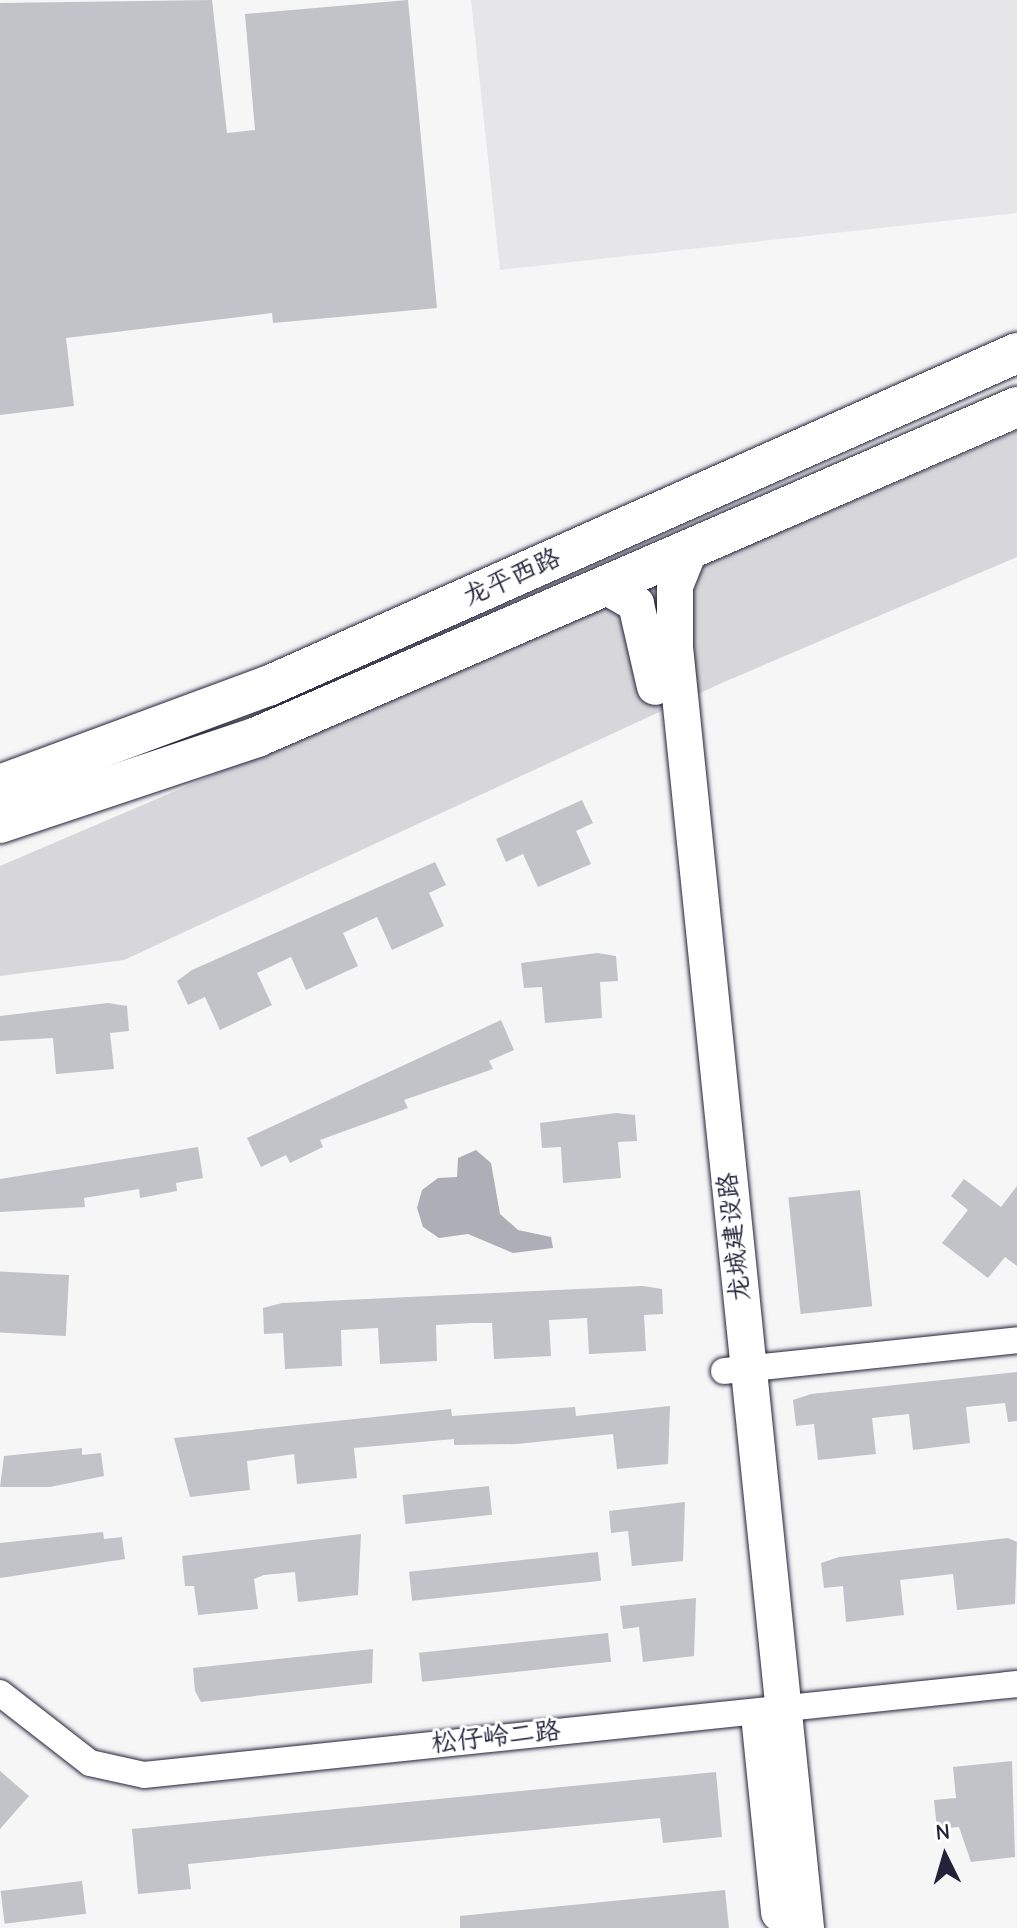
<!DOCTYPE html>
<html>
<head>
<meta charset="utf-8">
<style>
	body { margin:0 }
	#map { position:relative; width:1017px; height:1928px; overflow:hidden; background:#f6f6f7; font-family:"Comic Neue","LXGW WenKai TC",sans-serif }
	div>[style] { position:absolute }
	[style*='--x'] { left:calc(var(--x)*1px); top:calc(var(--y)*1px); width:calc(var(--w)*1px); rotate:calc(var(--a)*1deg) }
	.built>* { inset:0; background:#e6e6e9 }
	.green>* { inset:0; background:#d7d7db }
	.water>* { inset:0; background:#aeaeb7 }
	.building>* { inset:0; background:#c2c2c9; transform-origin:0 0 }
	.roads { filter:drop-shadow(0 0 2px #22223b) drop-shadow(0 0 2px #22223b) }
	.street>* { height:26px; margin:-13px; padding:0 13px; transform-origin:13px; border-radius:13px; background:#fff }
	.secondary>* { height:36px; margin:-18px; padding:0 18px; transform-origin:18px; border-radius:18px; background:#fff }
	.primary>* { height:40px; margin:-20px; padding:0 20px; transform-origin:20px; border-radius:20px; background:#fff }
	span { translate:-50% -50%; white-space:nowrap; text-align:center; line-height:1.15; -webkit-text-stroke:6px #fff; paint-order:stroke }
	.street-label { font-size:26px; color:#22223b }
	.north { position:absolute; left:905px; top:1816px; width:80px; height:80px; -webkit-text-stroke:6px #fff; paint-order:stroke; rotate:355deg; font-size:22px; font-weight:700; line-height:32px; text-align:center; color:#22223b }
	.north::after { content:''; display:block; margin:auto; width:28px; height:36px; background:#22223b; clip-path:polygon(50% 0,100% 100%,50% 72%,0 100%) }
</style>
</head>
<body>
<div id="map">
	<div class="built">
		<div style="clip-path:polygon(471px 0,1017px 0,1017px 213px,500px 270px)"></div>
	</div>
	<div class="green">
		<div style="clip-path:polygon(1017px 431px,1017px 557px,724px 682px,124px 960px,0 976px,0 866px)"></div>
	</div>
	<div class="water">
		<div style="clip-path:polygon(476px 1150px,491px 1163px,500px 1214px,518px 1230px,551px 1237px,553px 1248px,513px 1253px,468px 1234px,439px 1238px,423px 1227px,417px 1208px,422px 1190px,438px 1178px,457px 1177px,458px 1158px)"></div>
	</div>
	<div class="building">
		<div style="clip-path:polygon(212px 0,227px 133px,255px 130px,245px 14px,408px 0,437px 308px,273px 323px,272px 313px,66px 338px,74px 406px,0 415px,0 3px)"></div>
		<div style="clip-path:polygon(582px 800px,593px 823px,576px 831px,591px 864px,538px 887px,523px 854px,506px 862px,496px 839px)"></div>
		<div style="clip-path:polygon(435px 862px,446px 885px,429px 893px,444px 926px,392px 950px,377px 917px,343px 933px,358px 966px,306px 990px,291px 957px,257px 973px,272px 1005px,220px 1030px,205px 997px,188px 1005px,177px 981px,192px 970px)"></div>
		<div style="clip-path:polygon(597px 953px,616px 956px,618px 981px,600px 982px,602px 1018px,545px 1023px,542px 987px,524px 988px,521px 963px)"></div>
		<div style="clip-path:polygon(108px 1003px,127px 1006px,129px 1031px,110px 1033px,114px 1069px,56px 1074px,53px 1038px,0 1041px,0 1016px)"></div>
		<div style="clip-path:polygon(501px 1020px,514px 1050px,489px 1061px,493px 1069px,404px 1100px,408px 1108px,320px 1140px,323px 1147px,290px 1163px,286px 1155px,261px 1167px,247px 1138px)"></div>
		<div style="clip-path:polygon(616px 1113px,635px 1115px,637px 1141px,618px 1142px,621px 1178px,563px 1183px,561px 1147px,542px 1148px,540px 1123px)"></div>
		<div style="clip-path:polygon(198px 1147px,203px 1178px,176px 1183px,177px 1191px,140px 1198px,139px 1189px,84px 1198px,85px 1207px,0 1212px,0 1179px)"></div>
		<div style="clip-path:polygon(964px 1179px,1001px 1207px,1017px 1186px,1017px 1266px,1005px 1257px,988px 1278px,942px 1243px,968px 1210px,951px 1196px)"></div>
		<div style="left:860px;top:1190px;width:117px;height:72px;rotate:84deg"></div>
		<div style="left:69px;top:1275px;width:61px;height:69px;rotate:93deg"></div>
		<div style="clip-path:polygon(643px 1286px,662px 1289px,663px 1314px,644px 1315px,646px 1351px,589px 1354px,587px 1318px,549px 1320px,551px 1356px,494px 1359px,492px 1323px,473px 1323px,436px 1325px,437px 1361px,380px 1364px,378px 1328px,341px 1330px,342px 1366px,285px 1369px,283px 1333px,264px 1334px,263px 1308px,282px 1303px)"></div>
		<div style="clip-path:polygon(1017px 1372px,1017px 1421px,1008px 1422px,1005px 1403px,966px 1407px,970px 1443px,913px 1450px,909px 1414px,872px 1418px,876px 1454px,818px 1460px,814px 1424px,796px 1426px,793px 1400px,811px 1394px)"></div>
		<div style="clip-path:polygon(670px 1406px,668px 1464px,617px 1469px,613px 1434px,517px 1444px,454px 1445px,454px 1439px,354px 1448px,357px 1478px,297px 1484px,294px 1454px,247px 1461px,250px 1490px,190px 1497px,174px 1438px,451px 1409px,452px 1416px,575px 1407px,576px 1416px)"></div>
		<div style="clip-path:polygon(82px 1448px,82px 1455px,101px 1453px,104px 1476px,50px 1487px,0 1487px,4px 1456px)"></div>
		<div style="left:489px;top:1486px;width:29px;height:87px;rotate:84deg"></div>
		<div style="clip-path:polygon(685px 1502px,683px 1561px,632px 1566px,628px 1531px,611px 1533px,609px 1511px)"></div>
		<div style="clip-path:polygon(103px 1532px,104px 1539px,122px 1537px,125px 1559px,0 1578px,0 1543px)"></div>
		<div style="clip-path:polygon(361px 1534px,358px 1595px,298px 1602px,295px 1572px,264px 1575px,254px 1579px,258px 1609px,198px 1615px,194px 1586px,185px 1586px,182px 1556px)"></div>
		<div style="clip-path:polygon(1008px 1538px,1017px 1542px,1015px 1604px,957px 1610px,953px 1574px,900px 1580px,904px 1615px,846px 1622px,843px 1586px,824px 1588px,821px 1563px,839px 1557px)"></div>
		<div style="left:598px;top:1552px;width:29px;height:190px;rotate:84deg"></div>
		<div style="clip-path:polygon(696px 1598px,694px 1656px,643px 1662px,639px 1627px,623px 1629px,620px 1606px)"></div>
		<div style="left:608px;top:1633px;width:29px;height:190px;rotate:84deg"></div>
		<div style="clip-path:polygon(373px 1649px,372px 1683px,201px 1702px,195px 1691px,193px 1668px)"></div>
		<div style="clip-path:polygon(1012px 1761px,1015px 1857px,971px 1862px,959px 1827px,937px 1829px,934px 1800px,956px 1798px,953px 1767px)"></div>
		<div style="clip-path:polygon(0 1771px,29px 1796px,0 1829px)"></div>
		<div style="clip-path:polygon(716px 1772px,722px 1837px,663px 1843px,660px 1818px,376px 1845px,188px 1864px,191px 1889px,138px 1894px,132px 1829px)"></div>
		<div style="left:82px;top:1881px;width:33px;height:82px;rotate:83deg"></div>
		<div style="clip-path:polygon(725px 1890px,729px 1928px,460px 1928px,460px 1916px)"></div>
	</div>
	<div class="roads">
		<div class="street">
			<div style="--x:724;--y:1371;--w:295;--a:-6"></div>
			<div style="--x:0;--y:1693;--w:114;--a:37.9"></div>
			<div style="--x:90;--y:1763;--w:55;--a:12.5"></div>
			<div style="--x:144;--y:1775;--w:878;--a:-5.95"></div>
		</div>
		<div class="secondary">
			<div style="--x:690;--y:549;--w:40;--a:112"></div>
			<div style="--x:675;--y:586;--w:61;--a:90"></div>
			<div style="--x:675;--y:647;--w:1288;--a:84.16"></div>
			<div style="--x:605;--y:586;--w:36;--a:30"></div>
			<div style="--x:636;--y:604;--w:85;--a:77.1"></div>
			<div style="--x:760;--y:1725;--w:189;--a:84.2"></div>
		</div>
		<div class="primary">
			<div style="--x:0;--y:785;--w:286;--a:-20.3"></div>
			<div style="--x:268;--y:686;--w:820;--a:-23.97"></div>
			<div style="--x:0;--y:823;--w:271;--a:-18.5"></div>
			<div style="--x:257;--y:737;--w:829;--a:-23.47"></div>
		</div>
	</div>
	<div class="street-label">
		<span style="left:512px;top:578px;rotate:-24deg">龙平西路</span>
		<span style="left:735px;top:1237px;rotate:-96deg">龙城建设路</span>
		<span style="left:496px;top:1738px;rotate:-6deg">松仔岭二路</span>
	</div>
	<div class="north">N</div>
</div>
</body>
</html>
